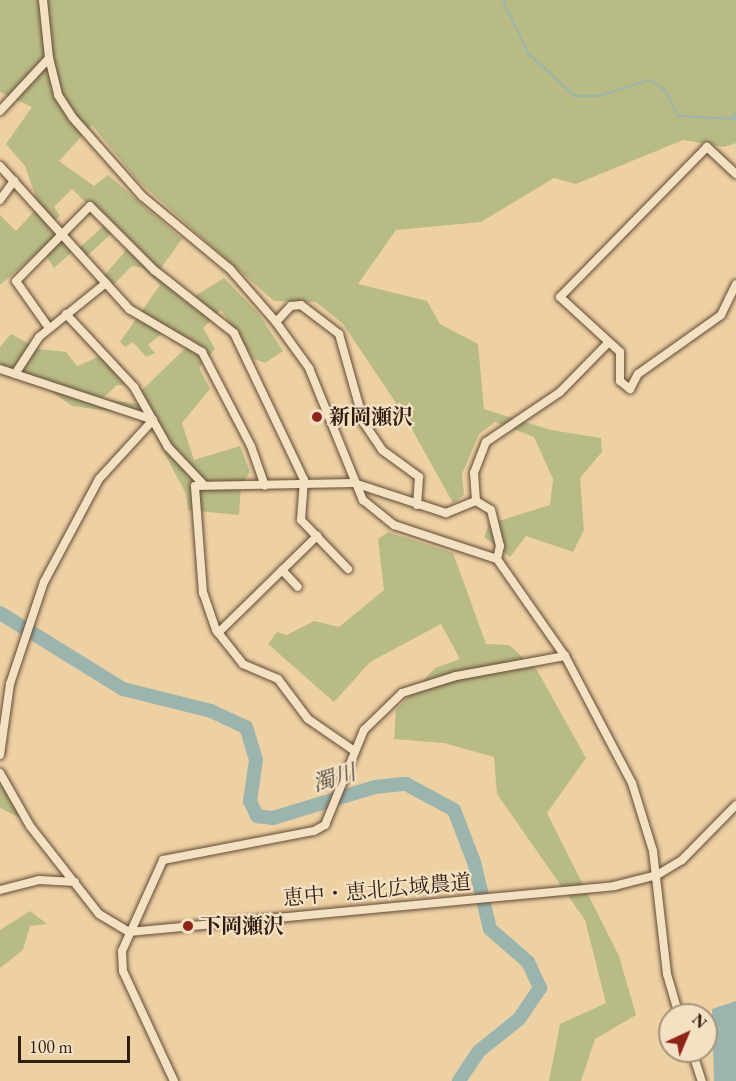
<!DOCTYPE html>
<html>
<head>
<meta charset="utf-8">
<style>
	body { margin:0 }
	#map { position:relative; width:736px; height:1081px; overflow:hidden; background:#eed1a3; font-family:"EB Garamond","Noto Serif JP",serif }
	div>[style] { position:absolute }
	[style*='--x'] { left:calc(var(--x)*1px); top:calc(var(--y)*1px); width:calc(var(--w)*1px); rotate:calc(var(--a)*1deg) }
	.green>* { inset:0; background:#b9bb85 }
	.water>* { inset:0; background:#9bb5ae }
	.stream>* { height:2px; margin:-1px; padding:0 1px; transform-origin:1px; border-radius:1px; background:#9bb5ae }
	.river>* { height:14px; margin:-7px; padding:0 7px; transform-origin:7px; border-radius:7px; background:#9bb5ae }
	.roads { filter:drop-shadow(0 0 2px #614a36) drop-shadow(0 0 2px #614a36) }
	.minor>* { height:8px; margin:-4px; padding:0 4px; transform-origin:4px; border-radius:4px; background:#f4e1c3 }
	.dots>* { width:16px; height:16px; translate:-50% -50%; box-sizing:border-box; border:3px solid #f4e1c3; border-radius:50% }
	span { translate:-50% -50%; white-space:nowrap; text-align:center; line-height:1.15; -webkit-text-stroke:4.5px #f4e1c3; paint-order:stroke }
	.poi-label { font-size:21px; color:#321d11; font-weight:700 }
	.left { translate:0 -50%; text-align:left }
	.street-label { font-size:21px; color:#321d11 }
	.water-label { font-size:22px; color:#524b40; font-style:italic }
	.north { position:absolute; left:658px; top:1003px; width:60px; height:60px; box-sizing:border-box; background:#f4e1c3; border:2px solid #a6937c; border-radius:50%; rotate:44deg; font-size:16px; font-weight:700; line-height:24px; text-align:center; color:#321d11 }
	.north::after { content:''; display:block; margin:auto; width:21px; height:27px; background:#8f2418; clip-path:polygon(50% 0,100% 100%,50% 72%,0 100%) }
	.scale { position:absolute; left:18px; top:1036px; width:112px; height:27px; box-sizing:border-box; border:3px solid #321d11; border-top:0; padding-left:8px; font-size:18px; line-height:21px; white-space:nowrap; color:#321d11; -webkit-text-stroke:4px #f4e1c3; paint-order:stroke }
</style>
</head>
<body>
<div id="map">
	<div class="green">
		<div style="clip-path:polygon(0 0,736px 0,736px 143px,724px 147px,683px 140px,576px 184px,554px 178px,481px 222px,396px 230px,358px 284px,427px 301px,440px 324px,478px 344px,484px 409px,551px 430px,601px 438px,602px 452px,580px 478px,584px 530px,573px 552px,526px 536px,510px 557px,484px 537px,489px 524px,550px 505px,553px 479px,534px 437px,495px 422px,479px 434px,462px 474px,464px 495px,453px 503px,404px 415px,343px 324px,316px 302px,274px 301px,138px 181px,92px 125px,59px 161px,94px 186px,108px 175px,182px 239px,161px 268px,185px 302px,224px 278px,258px 313px,283px 351px,265px 363px,254px 359px,221px 310px,203px 328px,215px 349px,199px 368px,210px 389px,182px 423px,194px 460px,240px 446px,250px 472px,241px 485px,239px 515px,188px 510px,186px 494px,145px 416px,72px 406px,26px 374px,0 372px,0 347px,11px 334px,39px 349px,66px 352px,77px 366px,98px 357px,121px 364px,123px 379px,130px 385px,117px 385px,102px 399px,147px 405px,140px 392px,193px 341px,168px 328px,148px 345px,155px 353px,146px 357px,133px 342px,125px 347px,120px 342px,160px 285px,143px 268px,132px 266px,113px 285px,104px 276px,128px 248px,112px 233px,86px 257px,79px 248px,107px 223px,72px 189px,54px 207px,60px 216px,54px 220px,73px 251px,54px 268px,42px 249px,0 285px,0 215px,16px 231px,39px 206px,25px 166px,6px 144px,32px 107px,0 92px)"></div>
		<div style="clip-path:polygon(388px 532px,453px 553px,486px 644px,509px 645px,537px 670px,586px 758px,547px 813px,619px 956px,636px 1015px,595px 1039px,581px 1081px,549px 1081px,560px 1024px,606px 1003px,585px 920px,497px 794px,494px 757px,444px 743px,394px 739px,396px 710px,435px 668px,460px 659px,441px 624px,370px 662px,334px 702px,268px 644px,277px 632px,287px 635px,314px 621px,339px 627px,384px 590px,378px 539px)"></div>
		<div style="clip-path:polygon(0 783px,24px 820px,0 808px)"></div>
		<div style="clip-path:polygon(30px 911px,47px 924px,30px 926px,23px 950px,0 968px,0 930px)"></div>
	</div>
	<div class="water">
		<div style="clip-path:polygon(736px 1001px,736px 1081px,714px 1081px,712px 1009px)"></div>
	</div>
	<div class="stream">
		<div style="--x:503;--y:0;--w:59;--a:64.7"></div>
		<div style="--x:528;--y:53;--w:64;--a:42.5"></div>
		<div style="--x:575;--y:96;--w:23;--a:0"></div>
		<div style="--x:598;--y:96;--w:54;--a:-17.1"></div>
		<div style="--x:650;--y:80;--w:18;--a:34"></div>
		<div style="--x:665;--y:90;--w:29;--a:63"></div>
		<div style="--x:678;--y:116;--w:58;--a:3"></div>
		<div style="--x:730;--y:119;--w:8;--a:-45"></div>
	</div>
	<div class="river">
		<div style="--x:0;--y:613;--w:145;--a:31.7"></div>
		<div style="--x:123;--y:689;--w:91;--a:14"></div>
		<div style="--x:211;--y:711;--w:38;--a:25"></div>
		<div style="--x:246;--y:727;--w:34;--a:73"></div>
		<div style="--x:256;--y:760;--w:41;--a:98.3"></div>
		<div style="--x:250;--y:801;--w:17;--a:65"></div>
		<div style="--x:257;--y:816;--w:16;--a:7"></div>
		<div style="--x:273;--y:818;--w:107;--a:-16.9"></div>
		<div style="--x:375;--y:787;--w:31;--a:-6"></div>
		<div style="--x:406;--y:784;--w:55;--a:28.4"></div>
		<div style="--x:454;--y:810;--w:56;--a:69"></div>
		<div style="--x:474;--y:862;--w:69;--a:76.6"></div>
		<div style="--x:490;--y:929;--w:50;--a:41"></div>
		<div style="--x:528;--y:962;--w:29;--a:65"></div>
		<div style="--x:540;--y:988;--w:37;--a:124"></div>
		<div style="--x:519;--y:1019;--w:51;--a:141.3"></div>
		<div style="--x:479;--y:1051;--w:36;--a:124"></div>
	</div>
	<div class="roads">
		<div class="minor">
			<div style="--x:43;--y:0;--w:58;--a:84.1"></div>
			<div style="--x:49;--y:58;--w:38;--a:76"></div>
			<div style="--x:58;--y:95;--w:27;--a:57"></div>
			<div style="--x:73;--y:118;--w:104;--a:48.5"></div>
			<div style="--x:142;--y:196;--w:114;--a:39.7"></div>
			<div style="--x:230;--y:269;--w:70;--a:49"></div>
			<div style="--x:276;--y:322;--w:57;--a:54.3"></div>
			<div style="--x:309;--y:368;--w:143;--a:67.8"></div>
			<div style="--x:363;--y:500;--w:40;--a:39"></div>
			<div style="--x:394;--y:525;--w:108;--a:18.3"></div>
			<div style="--x:497;--y:559;--w:118;--a:55"></div>
			<div style="--x:565;--y:656;--w:144;--a:62.2"></div>
			<div style="--x:632;--y:783;--w:71;--a:72.8"></div>
			<div style="--x:653;--y:851;--w:124;--a:83.5"></div>
			<div style="--x:667;--y:974;--w:43;--a:73.7"></div>
			<div style="--x:0;--y:111;--w:72;--a:-47.2"></div>
			<div style="--x:0;--y:166;--w:193;--a:47.9"></div>
			<div style="--x:129;--y:309;--w:85;--a:30.5"></div>
			<div style="--x:202;--y:352;--w:106;--a:62.5"></div>
			<div style="--x:251;--y:446;--w:42;--a:70.7"></div>
			<div style="--x:736;--y:174;--w:40;--a:-137"></div>
			<div style="--x:707;--y:147;--w:210;--a:134.4"></div>
			<div style="--x:560;--y:297;--w:81;--a:42.5"></div>
			<div style="--x:620;--y:352;--w:29;--a:90"></div>
			<div style="--x:620;--y:381;--w:13;--a:39"></div>
			<div style="--x:630;--y:389;--w:17;--a:-62"></div>
			<div style="--x:638;--y:374;--w:102;--a:-35.4"></div>
			<div style="--x:721;--y:315;--w:34;--a:-64"></div>
			<div style="--x:0;--y:200;--w:24;--a:-54"></div>
			<div style="--x:66;--y:314;--w:100;--a:47"></div>
			<div style="--x:134;--y:387;--w:69;--a:60.5"></div>
			<div style="--x:168;--y:447;--w:51;--a:46.6"></div>
			<div style="--x:276;--y:322;--w:22;--a:-47"></div>
			<div style="--x:291;--y:306;--w:10;--a:-6"></div>
			<div style="--x:301;--y:305;--w:48;--a:37.3"></div>
			<div style="--x:339;--y:334;--w:92;--a:74.3"></div>
			<div style="--x:364;--y:423;--w:32;--a:56"></div>
			<div style="--x:382;--y:450;--w:46;--a:36.1"></div>
			<div style="--x:419;--y:477;--w:28;--a:94"></div>
			<div style="--x:49;--y:328;--w:57;--a:-125.1"></div>
			<div style="--x:16;--y:281;--w:105;--a:-45.4"></div>
			<div style="--x:90;--y:206;--w:91;--a:45"></div>
			<div style="--x:154;--y:270;--w:102;--a:38.2"></div>
			<div style="--x:234;--y:333;--w:163;--a:64.5"></div>
			<div style="--x:304;--y:480;--w:40;--a:94.3"></div>
			<div style="--x:301;--y:520;--w:68;--a:46.2"></div>
			<div style="--x:0;--y:369;--w:161;--a:18.4"></div>
			<div style="--x:15;--y:374;--w:44;--a:-57"></div>
			<div style="--x:39;--y:337;--w:86;--a:-38.9"></div>
			<div style="--x:476;--y:501;--w:28;--a:-94"></div>
			<div style="--x:474;--y:473;--w:33;--a:-69"></div>
			<div style="--x:486;--y:442;--w:89;--a:-34"></div>
			<div style="--x:560;--y:392;--w:69;--a:-45.6"></div>
			<div style="--x:282;--y:570;--w:23;--a:47"></div>
			<div style="--x:218;--y:633;--w:139;--a:-44.4"></div>
			<div style="--x:353;--y:750;--w:55;--a:-145.4"></div>
			<div style="--x:308;--y:719;--w:50;--a:-126.9"></div>
			<div style="--x:278;--y:679;--w:38;--a:-157"></div>
			<div style="--x:243;--y:664;--w:43;--a:-128.5"></div>
			<div style="--x:216;--y:630;--w:39;--a:-109"></div>
			<div style="--x:203;--y:593;--w:107;--a:-94.3"></div>
			<div style="--x:195;--y:486;--w:159;--a:-1.1"></div>
			<div style="--x:354;--y:483;--w:97;--a:18.1"></div>
			<div style="--x:446;--y:513;--w:32;--a:-22"></div>
			<div style="--x:476;--y:501;--w:17;--a:31"></div>
			<div style="--x:491;--y:510;--w:37;--a:76"></div>
			<div style="--x:500;--y:546;--w:13;--a:103"></div>
			<div style="--x:0;--y:755;--w:72;--a:-82"></div>
			<div style="--x:10;--y:684;--w:108;--a:-71.6"></div>
			<div style="--x:44;--y:582;--w:117;--a:-61.9"></div>
			<div style="--x:99;--y:479;--w:80;--a:-47.5"></div>
			<div style="--x:0;--y:773;--w:61;--a:60.5"></div>
			<div style="--x:30;--y:826;--w:112;--a:51.9"></div>
			<div style="--x:99;--y:914;--w:35;--a:31"></div>
			<div style="--x:129;--y:932;--w:487;--a:-5.4"></div>
			<div style="--x:614;--y:886;--w:44;--a:-14.3"></div>
			<div style="--x:657;--y:875;--w:29;--a:-31"></div>
			<div style="--x:682;--y:860;--w:77;--a:-45.5"></div>
			<div style="--x:0;--y:890;--w:40;--a:-14.4"></div>
			<div style="--x:39;--y:880;--w:36;--a:3"></div>
			<div style="--x:692;--y:1051;--w:32;--a:72"></div>
			<div style="--x:174;--y:1081;--w:121;--a:-114.9"></div>
			<div style="--x:123;--y:971;--w:20;--a:-93"></div>
			<div style="--x:122;--y:951;--w:100;--a:-65.7"></div>
			<div style="--x:163;--y:860;--w:154;--a:-10.9"></div>
			<div style="--x:314;--y:831;--w:13;--a:-29"></div>
			<div style="--x:325;--y:825;--w:103;--a:-67.7"></div>
			<div style="--x:364;--y:730;--w:53;--a:-44.2"></div>
			<div style="--x:402;--y:693;--w:57;--a:-17.5"></div>
			<div style="--x:456;--y:676;--w:111;--a:-10.4"></div>
		</div>
	</div>
	<div class="dots">
		<div style="left:317px;top:417px;background:#8f2418"></div>
		<div style="left:188px;top:926px;background:#8f2418"></div>
	</div>
	<div class="poi-label">
		<span class="left" style="left:329px;top:417px">新岡瀬沢</span>
		<span class="left" style="left:200px;top:926px">下岡瀬沢</span>
	</div>
	<div class="street-label">
		<span style="left:377px;top:890px;rotate:-5deg">恵中・恵北広域農道</span>
	</div>
	<div class="water-label">
		<span style="left:334px;top:778px;rotate:-17deg">濁川</span>
	</div>
	<div class="north">N</div>
	<div class="scale">100 m</div>
</div>
</body>
</html>
